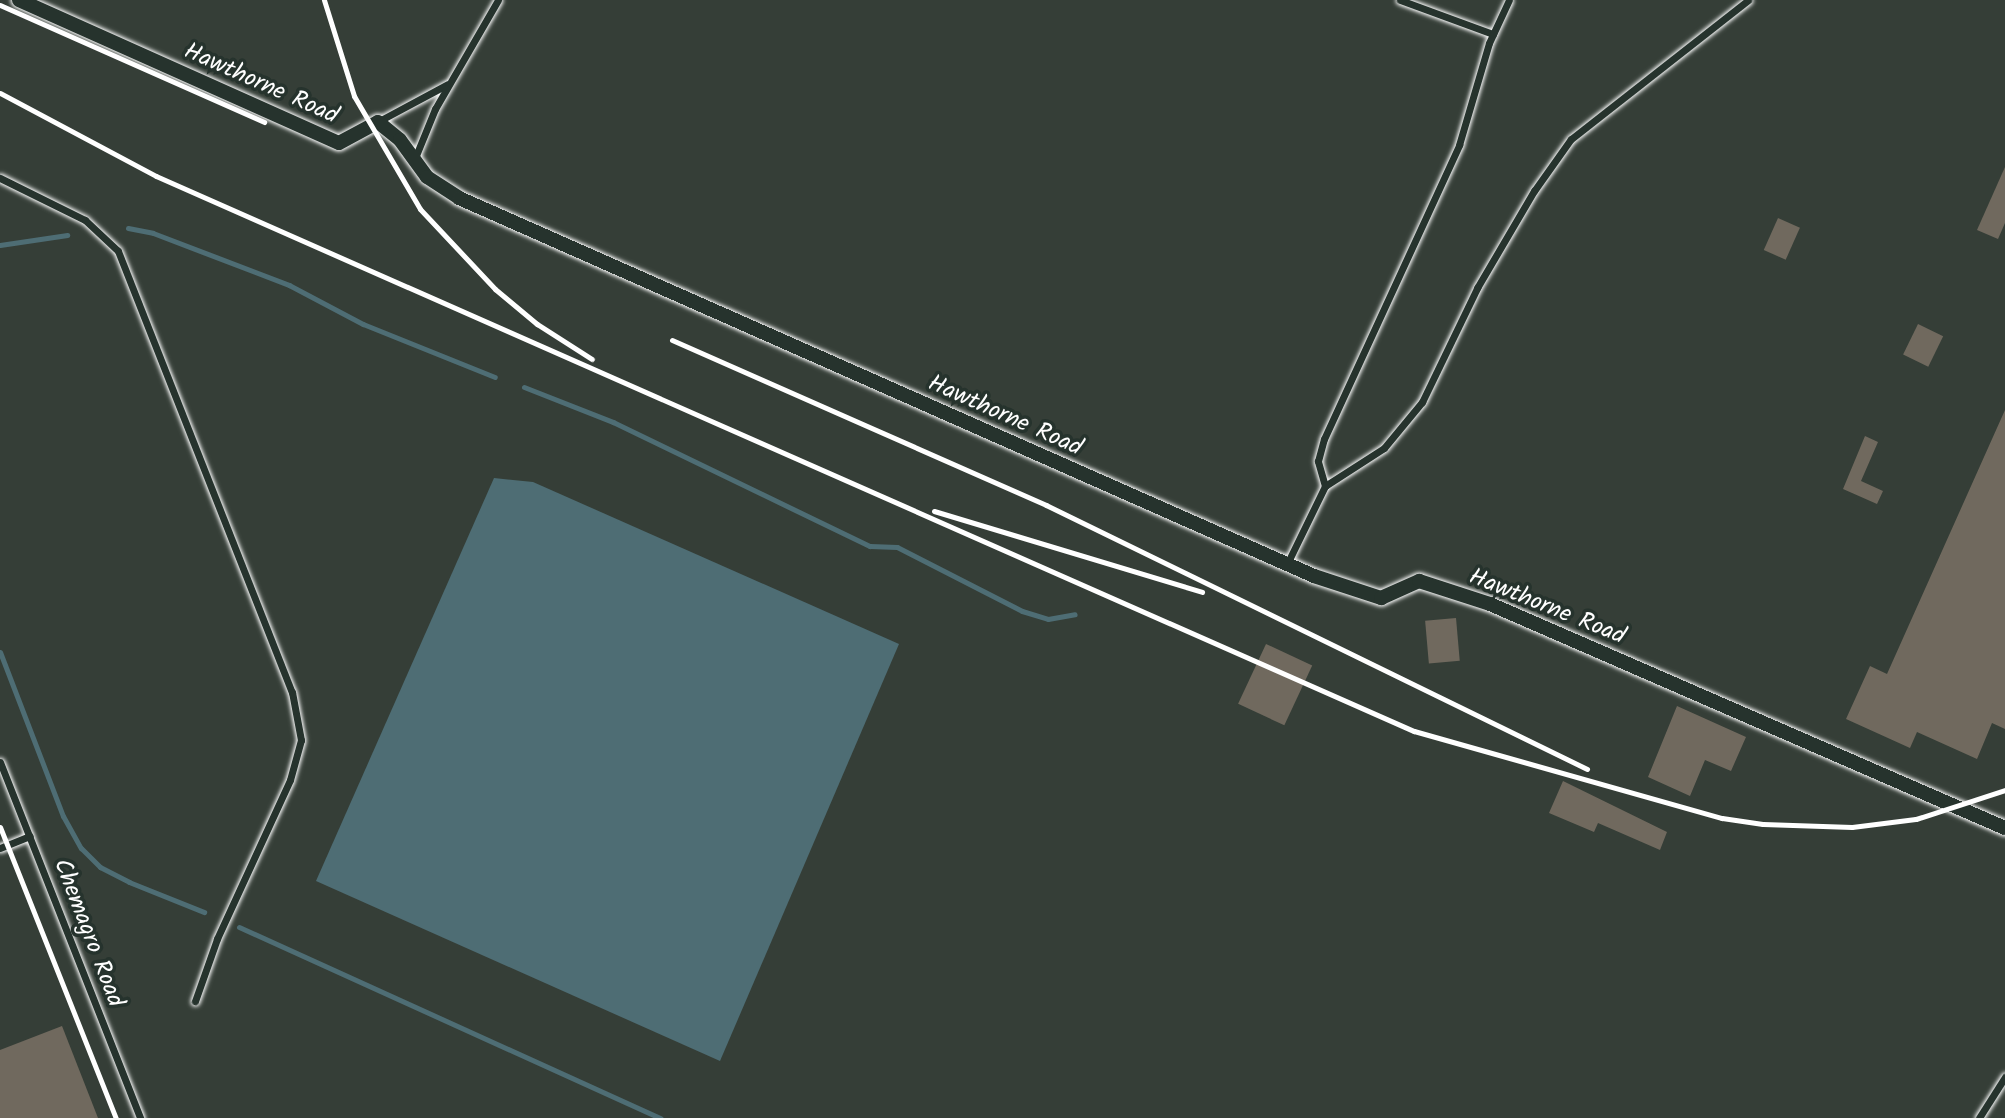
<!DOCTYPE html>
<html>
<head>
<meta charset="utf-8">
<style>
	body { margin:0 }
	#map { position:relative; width:2005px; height:1118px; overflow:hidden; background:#353e37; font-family:Kalam,sans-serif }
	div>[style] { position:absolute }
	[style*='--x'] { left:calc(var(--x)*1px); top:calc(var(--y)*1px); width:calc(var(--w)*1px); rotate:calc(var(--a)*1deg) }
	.water>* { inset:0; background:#4e6d74 }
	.stream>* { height:5px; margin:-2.5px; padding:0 2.5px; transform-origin:2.5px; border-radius:2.5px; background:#4e6d74 }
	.building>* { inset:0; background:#70695e; transform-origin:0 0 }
	.roads { filter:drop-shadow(0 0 2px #fff) drop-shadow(0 0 2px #fff) }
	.lane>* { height:7px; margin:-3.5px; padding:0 3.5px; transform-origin:3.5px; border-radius:3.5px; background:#26332d }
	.street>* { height:14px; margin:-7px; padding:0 7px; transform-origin:7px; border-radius:7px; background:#26332d }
	.rail>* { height:5px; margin:-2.5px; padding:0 2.5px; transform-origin:2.5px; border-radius:2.5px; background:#fff }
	span { translate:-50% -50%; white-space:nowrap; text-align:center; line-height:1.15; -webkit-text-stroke:7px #26332d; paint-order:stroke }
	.street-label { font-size:24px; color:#fff }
</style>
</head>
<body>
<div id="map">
	<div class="water">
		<div style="clip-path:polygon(494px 478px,533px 482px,899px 644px,720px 1061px,316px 881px)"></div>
	</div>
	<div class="stream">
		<div style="--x:128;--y:228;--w:25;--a:11"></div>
		<div style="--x:153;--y:233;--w:146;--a:20.9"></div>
		<div style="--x:289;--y:285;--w:84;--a:27.8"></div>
		<div style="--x:363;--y:324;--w:142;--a:21.9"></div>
		<div style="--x:0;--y:245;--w:68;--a:-8.5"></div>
		<div style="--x:524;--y:387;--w:96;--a:21.5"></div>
		<div style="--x:613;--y:422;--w:285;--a:25.8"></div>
		<div style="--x:870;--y:546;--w:27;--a:2"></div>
		<div style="--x:897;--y:547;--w:140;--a:27.1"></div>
		<div style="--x:1022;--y:611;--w:27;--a:17"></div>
		<div style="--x:1048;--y:619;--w:27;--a:-10"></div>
		<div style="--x:0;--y:652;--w:176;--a:69"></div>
		<div style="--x:63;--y:816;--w:37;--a:61"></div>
		<div style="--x:81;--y:848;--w:27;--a:45"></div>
		<div style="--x:100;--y:867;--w:33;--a:27"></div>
		<div style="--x:129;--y:882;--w:81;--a:21.8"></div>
		<div style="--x:239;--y:927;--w:463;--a:24.4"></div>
	</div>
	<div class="building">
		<div style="clip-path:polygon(2005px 167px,2005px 223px,1998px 239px,1977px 230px)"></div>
		<div style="left:1778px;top:218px;width:24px;height:35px;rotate:24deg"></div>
		<div style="left:1918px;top:324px;width:28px;height:34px;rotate:26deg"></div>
		<div style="clip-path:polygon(2005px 410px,2005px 729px,1992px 723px,1977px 759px,1917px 732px,1910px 748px,1846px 719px,1870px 666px,1887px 674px)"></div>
		<div style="clip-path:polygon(1865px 436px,1878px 442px,1861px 481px,1883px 491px,1877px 504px,1843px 489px)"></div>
		<div style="left:1456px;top:618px;width:43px;height:31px;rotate:85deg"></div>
		<div style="left:1266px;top:644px;width:51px;height:66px;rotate:25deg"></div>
		<div style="clip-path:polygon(1677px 706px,1746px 737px,1731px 771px,1705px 760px,1690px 796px,1648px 777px)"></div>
		<div style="clip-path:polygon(1563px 781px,1667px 832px,1660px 850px,1598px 823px,1594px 832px,1549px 813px)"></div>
		<div style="clip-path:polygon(62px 1026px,98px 1118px,0 1118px,0 1050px)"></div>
	</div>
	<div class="roads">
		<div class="lane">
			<div style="--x:1400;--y:0;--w:99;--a:20.1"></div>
			<div style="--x:379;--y:121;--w:78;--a:-28.2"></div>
			<div style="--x:415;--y:158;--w:53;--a:-67.8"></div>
			<div style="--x:435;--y:109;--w:126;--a:-60"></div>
			<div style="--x:0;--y:178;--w:95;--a:26.3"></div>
			<div style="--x:85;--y:220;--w:45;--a:43.2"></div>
			<div style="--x:118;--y:251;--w:474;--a:68.5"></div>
			<div style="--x:292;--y:692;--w:49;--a:79.4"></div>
			<div style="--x:301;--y:740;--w:41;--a:105.4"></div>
			<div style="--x:290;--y:780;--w:175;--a:114.7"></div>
			<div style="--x:217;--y:939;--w:66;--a:109.5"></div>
			<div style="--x:1325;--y:486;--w:26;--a:-106"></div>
			<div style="--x:1318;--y:461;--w:23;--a:-75"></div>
			<div style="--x:1324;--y:439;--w:324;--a:-65.3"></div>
			<div style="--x:1459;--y:145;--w:106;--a:-73.6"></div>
			<div style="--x:1489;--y:43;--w:47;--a:-65.1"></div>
			<div style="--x:1287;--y:564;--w:87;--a:-64"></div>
			<div style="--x:1325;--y:486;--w:70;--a:-32.8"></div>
			<div style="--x:1384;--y:448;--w:60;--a:-50.4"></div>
			<div style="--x:1422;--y:402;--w:127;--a:-64.2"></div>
			<div style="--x:1477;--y:288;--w:113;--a:-59.6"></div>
			<div style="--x:1534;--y:191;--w:64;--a:-54.6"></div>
			<div style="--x:1571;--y:139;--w:225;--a:-38.1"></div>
			<div style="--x:0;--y:762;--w:383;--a:68.5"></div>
			<div style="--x:0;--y:848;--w:32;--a:-22"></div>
			<div style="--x:1979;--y:1118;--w:49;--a:-57.6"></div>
		</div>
		<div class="street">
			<div style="--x:19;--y:0;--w:350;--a:24.1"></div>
			<div style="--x:339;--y:143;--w:44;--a:-28.3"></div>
			<div style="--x:378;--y:122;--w:28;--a:39"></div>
			<div style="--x:400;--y:140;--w:46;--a:53.9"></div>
			<div style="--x:427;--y:177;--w:38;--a:33"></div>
			<div style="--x:459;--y:198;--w:935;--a:23.85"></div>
			<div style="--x:1314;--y:576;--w:71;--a:18.2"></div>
			<div style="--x:1381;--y:598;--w:42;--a:-24.1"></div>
			<div style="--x:1419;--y:581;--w:75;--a:17.9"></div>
			<div style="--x:1490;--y:604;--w:562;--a:23.51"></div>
		</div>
	</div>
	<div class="rail">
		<div style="--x:324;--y:0;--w:101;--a:72.6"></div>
		<div style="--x:354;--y:96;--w:131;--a:59.7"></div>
		<div style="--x:420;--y:209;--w:110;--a:46.8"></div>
		<div style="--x:495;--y:289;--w:55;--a:39.8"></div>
		<div style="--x:537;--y:324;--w:65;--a:32.5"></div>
		<div style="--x:0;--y:5;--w:289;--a:23.9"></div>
		<div style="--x:0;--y:93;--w:177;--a:28"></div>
		<div style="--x:156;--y:176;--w:1375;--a:23.81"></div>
		<div style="--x:1414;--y:731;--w:320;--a:15.8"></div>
		<div style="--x:1722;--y:818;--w:41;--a:8.3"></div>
		<div style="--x:1763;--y:824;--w:89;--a:1.9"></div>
		<div style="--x:1852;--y:827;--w:64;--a:-7.1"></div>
		<div style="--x:1916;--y:819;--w:94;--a:-18"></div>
		<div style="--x:672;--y:340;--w:409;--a:23.8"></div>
		<div style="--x:1046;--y:505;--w:602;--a:26.01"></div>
		<div style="--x:934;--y:511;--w:280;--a:16.8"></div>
		<div style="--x:0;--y:827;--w:313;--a:68.3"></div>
	</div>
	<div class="street-label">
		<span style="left:261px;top:84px;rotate:24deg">Hawthorne Road</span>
		<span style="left:1005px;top:416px;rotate:24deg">Hawthorne Road</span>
		<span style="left:1547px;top:607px;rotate:22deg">Hawthorne Road</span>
		<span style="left:88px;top:933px;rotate:69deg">Chemagro Road</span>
	</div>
</div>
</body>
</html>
